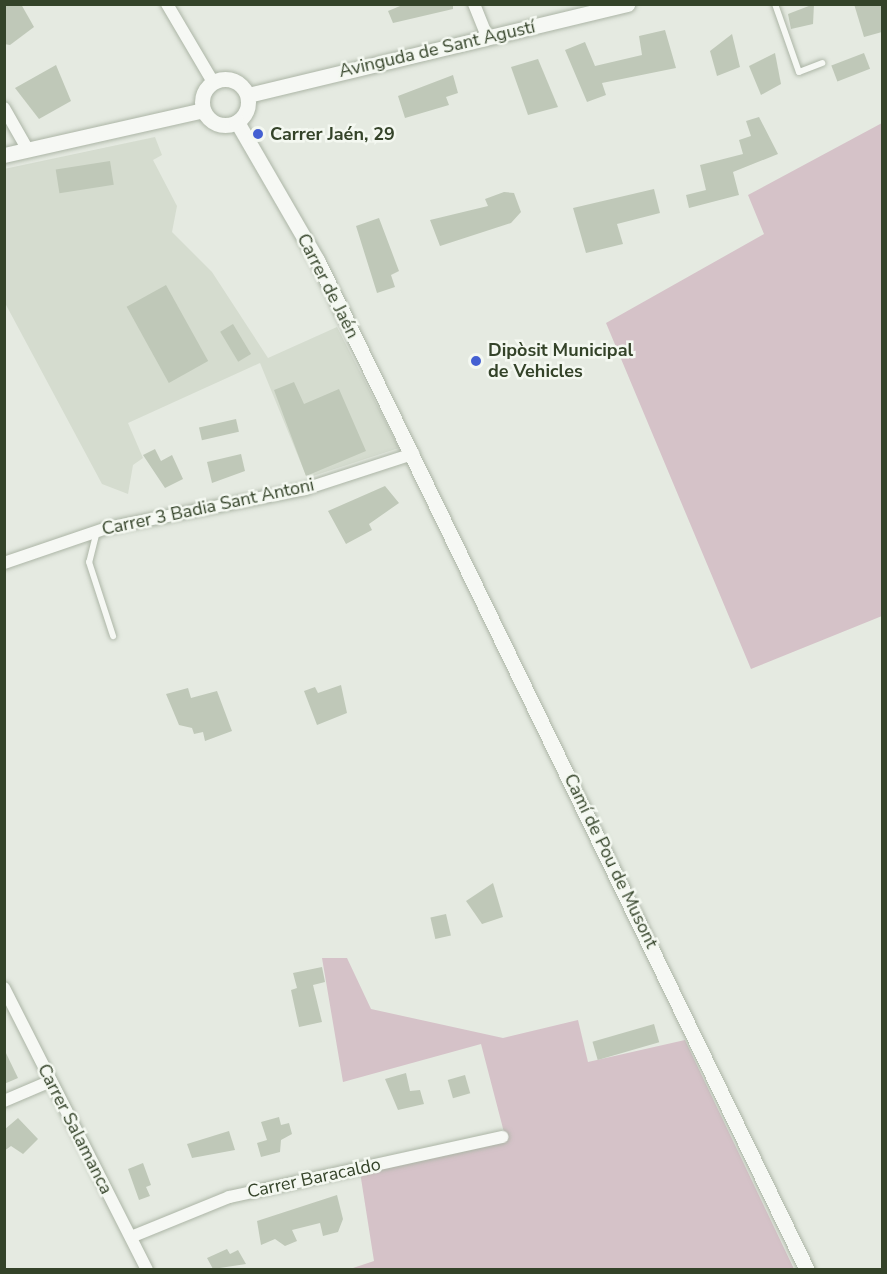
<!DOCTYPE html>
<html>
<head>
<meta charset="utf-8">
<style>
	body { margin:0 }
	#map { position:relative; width:887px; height:1274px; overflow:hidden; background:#e5eae1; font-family:"Nunito Sans",sans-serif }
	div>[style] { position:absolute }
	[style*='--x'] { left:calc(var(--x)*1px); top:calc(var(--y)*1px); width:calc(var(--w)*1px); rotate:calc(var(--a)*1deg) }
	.built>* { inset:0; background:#d5dccf }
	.green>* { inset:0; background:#d5c2c8 }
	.building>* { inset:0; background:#bfc8b8; transform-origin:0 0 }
	.roads { filter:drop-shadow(0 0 2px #acb5a6) drop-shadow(0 0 2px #acb5a6) }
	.service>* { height:6px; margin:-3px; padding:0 3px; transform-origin:3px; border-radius:3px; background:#f6f8f4 }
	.minor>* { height:12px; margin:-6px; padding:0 6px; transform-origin:6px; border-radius:6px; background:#f6f8f4 }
	.tertiary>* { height:15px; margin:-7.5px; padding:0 7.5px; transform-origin:7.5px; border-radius:7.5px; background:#f6f8f4 }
	.tertiary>.ring { margin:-7.5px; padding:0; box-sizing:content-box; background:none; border:15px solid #f6f8f4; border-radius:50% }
	.dots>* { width:16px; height:16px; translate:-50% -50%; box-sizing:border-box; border:3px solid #f4f8f1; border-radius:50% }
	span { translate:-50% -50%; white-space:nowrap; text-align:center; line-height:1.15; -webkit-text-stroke:5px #f4f8f1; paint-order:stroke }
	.street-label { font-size:18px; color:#344329 }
	.poi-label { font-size:18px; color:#344329; font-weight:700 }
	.left { translate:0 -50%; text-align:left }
	.frame { position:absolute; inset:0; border:6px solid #344329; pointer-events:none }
</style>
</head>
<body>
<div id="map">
	<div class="built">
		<div style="clip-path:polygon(155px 137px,162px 155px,153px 160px,177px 206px,172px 232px,212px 272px,268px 358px,337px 327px,399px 448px,307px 478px,260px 363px,128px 423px,143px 458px,133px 465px,128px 494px,102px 484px,5px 303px,4px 169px)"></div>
	</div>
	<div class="green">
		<div style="clip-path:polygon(882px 123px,882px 616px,751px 669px,606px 323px,764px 234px,748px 195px)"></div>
		<div style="clip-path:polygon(322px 958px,347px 958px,371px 1009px,503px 1038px,578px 1020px,588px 1062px,685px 1040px,794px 1269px,350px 1269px,374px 1261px,360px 1172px,506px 1140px,481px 1044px,343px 1082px)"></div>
	</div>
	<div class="building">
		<div style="clip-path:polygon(4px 4px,21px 4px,34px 27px,10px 45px,4px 44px)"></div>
		<div style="clip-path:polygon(405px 4px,453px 4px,453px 9px,393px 23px,388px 11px)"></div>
		<div style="clip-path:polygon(814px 4px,813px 24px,791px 29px,788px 14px)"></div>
		<div style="clip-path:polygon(854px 4px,882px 4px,882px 32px,864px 37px)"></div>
		<div style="clip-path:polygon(665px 30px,676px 68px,602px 83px,606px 95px,587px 102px,565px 50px,585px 42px,595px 66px,642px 55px,639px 36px)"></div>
		<div style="clip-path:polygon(732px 34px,740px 67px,717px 76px,710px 51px)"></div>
		<div style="clip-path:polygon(775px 53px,781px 84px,761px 95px,749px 66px)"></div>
		<div style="left:864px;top:53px;width:17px;height:35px;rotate:69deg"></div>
		<div style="clip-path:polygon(538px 59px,558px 107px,528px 115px,511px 67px)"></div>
		<div style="clip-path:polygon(56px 65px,71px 101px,39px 119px,15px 88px)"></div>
		<div style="clip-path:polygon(453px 75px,458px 93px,446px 97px,449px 105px,405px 118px,398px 96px)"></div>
		<div style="clip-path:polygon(759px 117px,778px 154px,733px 172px,739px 195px,689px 208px,686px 195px,706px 190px,700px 165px,743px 154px,739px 140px,751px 136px,746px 121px)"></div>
		<div style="left:110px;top:161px;width:24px;height:55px;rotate:81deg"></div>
		<div style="clip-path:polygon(654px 189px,660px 213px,617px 224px,623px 244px,586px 253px,573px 208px)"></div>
		<div style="clip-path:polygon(504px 192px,514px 193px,521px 212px,511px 223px,440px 246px,430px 220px,488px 206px,485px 199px)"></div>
		<div style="clip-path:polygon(379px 218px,399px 271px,391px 275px,395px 287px,377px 293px,356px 226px)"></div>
		<div style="left:166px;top:285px;width:87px;height:45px;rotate:61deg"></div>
		<div style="left:233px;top:324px;width:35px;height:15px;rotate:59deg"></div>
		<div style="clip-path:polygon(294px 382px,304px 404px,339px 389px,366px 451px,306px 476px,274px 390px)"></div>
		<div style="left:236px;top:419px;width:13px;height:38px;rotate:77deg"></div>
		<div style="clip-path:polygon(155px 449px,161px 461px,172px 455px,183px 479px,165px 488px,143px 455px)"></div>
		<div style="clip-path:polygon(241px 454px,245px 471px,212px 483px,207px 462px)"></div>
		<div style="clip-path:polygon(385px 486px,399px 503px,369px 524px,372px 530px,346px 544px,328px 511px)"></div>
		<div style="clip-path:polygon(341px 685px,347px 713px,317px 725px,304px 691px,315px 687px,318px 693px)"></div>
		<div style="clip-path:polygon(188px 688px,191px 698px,217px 691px,232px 731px,205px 741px,203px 732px,194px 734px,192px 728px,179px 725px,166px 694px)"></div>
		<div style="clip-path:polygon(493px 883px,503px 917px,482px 924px,466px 901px)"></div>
		<div style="left:446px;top:914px;width:22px;height:16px;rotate:77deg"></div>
		<div style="clip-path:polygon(322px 967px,325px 982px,313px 985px,322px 1022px,299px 1027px,291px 990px,297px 988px,293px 973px)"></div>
		<div style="left:654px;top:1024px;width:19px;height:64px;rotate:74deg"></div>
		<div style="clip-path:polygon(4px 1049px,18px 1078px,4px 1084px)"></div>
		<div style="clip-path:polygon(406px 1073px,410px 1091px,420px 1090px,424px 1104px,398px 1110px,385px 1079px)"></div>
		<div style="left:465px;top:1075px;width:19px;height:18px;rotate:74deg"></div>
		<div style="clip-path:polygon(279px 1117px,281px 1125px,289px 1123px,292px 1134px,281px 1140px,280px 1152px,261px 1157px,257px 1143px,267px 1140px,261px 1122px)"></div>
		<div style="clip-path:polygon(18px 1118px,38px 1139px,23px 1154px,11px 1146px,4px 1151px,4px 1130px)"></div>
		<div style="clip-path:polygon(229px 1131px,235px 1150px,192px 1158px,187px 1144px)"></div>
		<div style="clip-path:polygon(143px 1163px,151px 1185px,146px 1187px,150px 1196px,139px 1200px,128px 1169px)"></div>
		<div style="clip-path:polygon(337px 1195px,343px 1219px,338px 1232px,323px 1236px,320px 1223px,292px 1230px,297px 1241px,285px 1246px,275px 1239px,261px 1245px,257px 1221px)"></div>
		<div style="clip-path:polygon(227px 1249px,230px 1254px,238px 1250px,246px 1264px,213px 1269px,207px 1258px)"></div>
	</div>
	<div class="roads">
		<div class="service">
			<div style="--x:775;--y:4;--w:72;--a:70.6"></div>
			<div style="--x:799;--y:72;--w:25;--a:-21"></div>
			<div style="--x:97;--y:531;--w:32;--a:104"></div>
			<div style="--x:89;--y:562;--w:78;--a:72"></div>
		</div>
		<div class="minor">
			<div style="--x:167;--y:4;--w:91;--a:59.5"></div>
			<div style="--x:474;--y:4;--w:35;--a:68"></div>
			<div style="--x:4;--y:108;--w:48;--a:60.3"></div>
			<div style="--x:4;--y:563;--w:109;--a:-18.8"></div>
			<div style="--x:107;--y:528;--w:202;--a:-11.1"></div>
			<div style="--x:305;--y:489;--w:114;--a:-18"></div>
			<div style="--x:4;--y:988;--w:316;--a:63.1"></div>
			<div style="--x:4;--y:1101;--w:51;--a:-23.1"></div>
			<div style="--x:131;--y:1237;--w:106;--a:-22.2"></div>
			<div style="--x:229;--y:1197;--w:280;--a:-12.4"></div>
		</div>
		<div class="tertiary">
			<div class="ring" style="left:202px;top:79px;width:31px;height:31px"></div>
			<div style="--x:248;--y:95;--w:390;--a:-13.5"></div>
			<div style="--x:237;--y:122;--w:160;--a:59.9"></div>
			<div style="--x:317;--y:260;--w:1123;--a:64.12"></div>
			<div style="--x:4;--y:155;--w:204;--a:-12.7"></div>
		</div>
	</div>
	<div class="dots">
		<div style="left:258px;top:134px;background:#4460d2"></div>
		<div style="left:476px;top:361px;background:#4460d2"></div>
	</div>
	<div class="street-label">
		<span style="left:437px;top:49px;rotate:-13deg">Avinguda de Sant Agustí</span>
		<span style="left:328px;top:286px;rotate:63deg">Carrer de Jaén</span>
		<span style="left:208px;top:507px;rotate:-12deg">Carrer 3 Badia Sant Antoni</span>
		<span style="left:611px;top:861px;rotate:64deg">Camí de Pou de Musont</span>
		<span style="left:75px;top:1129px;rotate:63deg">Carrer Salamanca</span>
		<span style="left:314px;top:1178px;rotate:-12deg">Carrer Baracaldo</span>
	</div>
	<div class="poi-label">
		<span class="left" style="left:270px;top:134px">Carrer Jaén, 29</span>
		<span class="left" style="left:488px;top:361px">Dipòsit Municipal<br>de Vehicles</span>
	</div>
	<div class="frame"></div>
</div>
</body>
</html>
